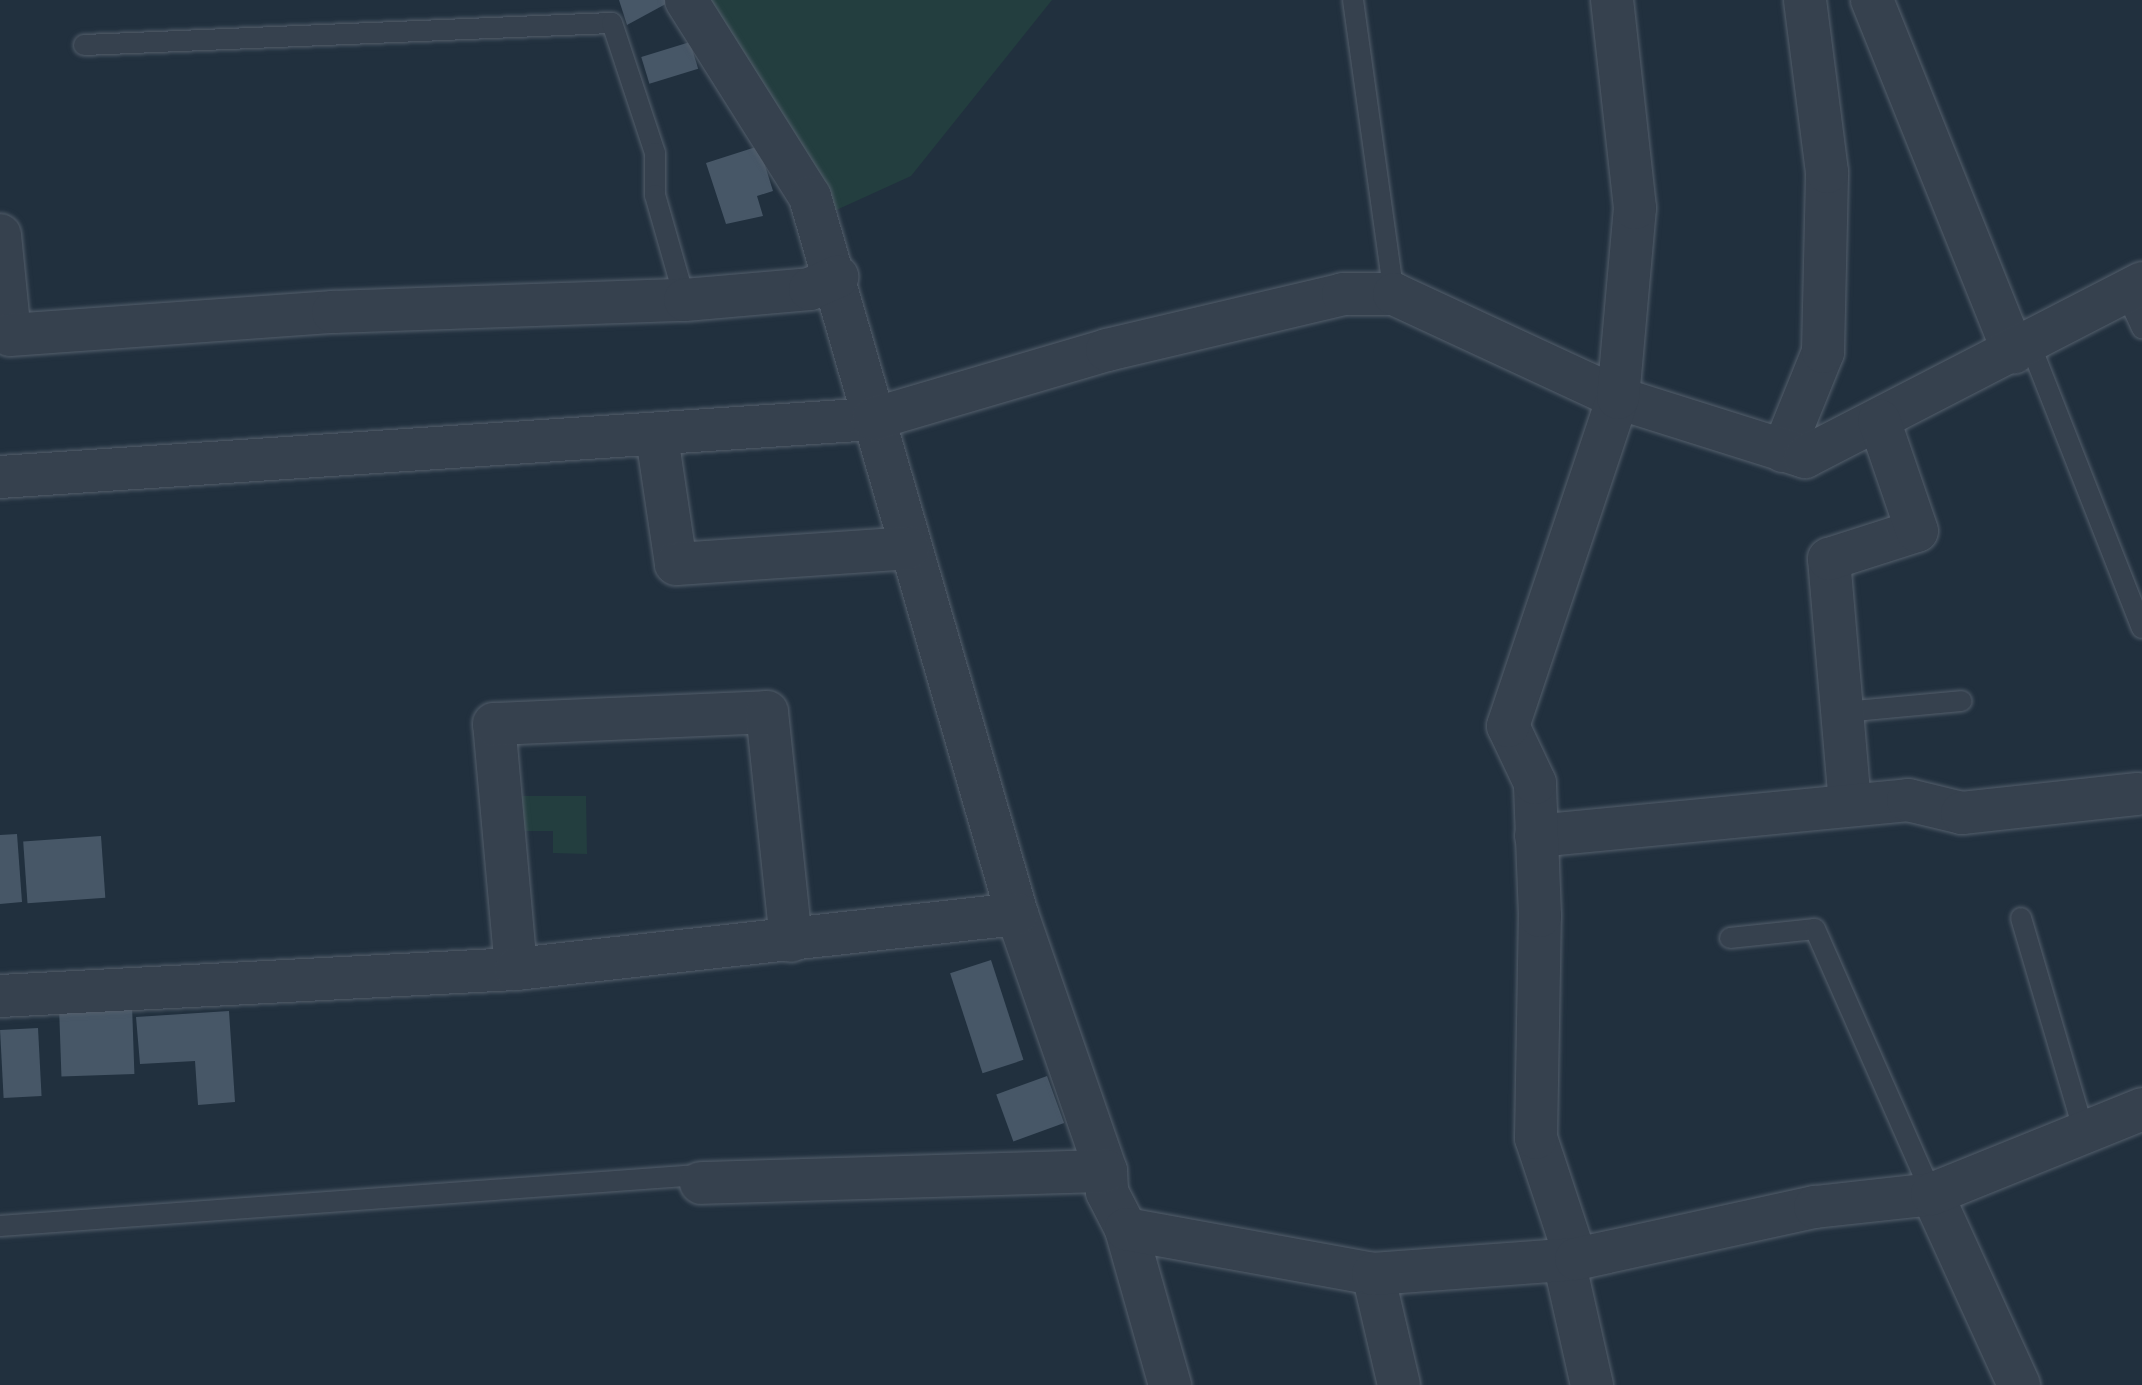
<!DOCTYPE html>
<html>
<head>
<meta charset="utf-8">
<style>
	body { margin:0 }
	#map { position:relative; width:2142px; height:1385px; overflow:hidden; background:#21303e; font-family:"Work Sans",sans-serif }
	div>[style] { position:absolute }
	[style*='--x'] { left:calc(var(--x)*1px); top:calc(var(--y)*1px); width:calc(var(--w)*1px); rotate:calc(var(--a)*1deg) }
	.green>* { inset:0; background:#233e3f }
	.building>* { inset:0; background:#475767; transform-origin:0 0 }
	.roads { filter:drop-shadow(0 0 2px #545f6c) drop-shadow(0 0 2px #545f6c) }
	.lane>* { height:20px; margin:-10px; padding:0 10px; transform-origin:10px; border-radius:10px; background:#36414e }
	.street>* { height:42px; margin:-21px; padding:0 21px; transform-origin:21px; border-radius:21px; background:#36414e }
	span { translate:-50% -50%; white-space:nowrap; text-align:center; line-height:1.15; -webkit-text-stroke:8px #1b2633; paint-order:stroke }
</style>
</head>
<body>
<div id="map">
	<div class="green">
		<div style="clip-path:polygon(706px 0,1052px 0,911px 176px,832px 212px)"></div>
		<div style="clip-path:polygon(508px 796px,586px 796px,587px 854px,553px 853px,553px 831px,511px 831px)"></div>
	</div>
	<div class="building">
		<div style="clip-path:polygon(619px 0,673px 0,627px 25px)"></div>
		<div style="left:690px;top:42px;width:28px;height:51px;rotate:73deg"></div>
		<div style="clip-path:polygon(759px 146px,773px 191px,757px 196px,763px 216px,726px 224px,706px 163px)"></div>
		<div style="clip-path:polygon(17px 834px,22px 902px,0 904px,0 835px)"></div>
		<div style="left:101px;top:836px;width:62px;height:78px;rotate:86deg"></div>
		<div style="left:991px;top:960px;width:105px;height:43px;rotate:72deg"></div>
		<div style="left:132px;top:1005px;width:69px;height:73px;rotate:88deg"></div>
		<div style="clip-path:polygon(229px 1011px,235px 1102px,198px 1105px,195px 1061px,140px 1064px,136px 1017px)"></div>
		<div style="left:38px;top:1028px;width:68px;height:38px;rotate:87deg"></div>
		<div style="left:1047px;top:1076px;width:50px;height:54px;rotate:70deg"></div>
	</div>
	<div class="roads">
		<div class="lane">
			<div style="--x:1353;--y:0;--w:297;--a:82.1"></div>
			<div style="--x:84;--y:45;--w:528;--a:-2.39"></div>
			<div style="--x:612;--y:23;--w:137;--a:71.7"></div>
			<div style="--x:655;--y:153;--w:42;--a:90"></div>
			<div style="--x:655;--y:195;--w:109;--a:74.1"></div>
			<div style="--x:2125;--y:291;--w:41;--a:65.3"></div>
			<div style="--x:2030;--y:344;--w:305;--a:68.5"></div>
			<div style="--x:1843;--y:712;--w:119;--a:-5.3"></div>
			<div style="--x:2021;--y:918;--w:226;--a:73.6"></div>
			<div style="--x:1730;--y:938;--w:85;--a:-6"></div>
			<div style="--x:1815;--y:929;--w:290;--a:66.2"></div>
			<div style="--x:0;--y:1226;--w:700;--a:-4.18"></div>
			<div style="--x:698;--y:1175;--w:8;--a:67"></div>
		</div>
		<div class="street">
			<div style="--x:686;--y:0;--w:233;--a:57.8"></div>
			<div style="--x:810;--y:197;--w:746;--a:73.9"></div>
			<div style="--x:1017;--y:914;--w:272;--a:70.9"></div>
			<div style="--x:1106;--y:1171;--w:21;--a:87"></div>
			<div style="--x:1107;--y:1192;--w:42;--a:62.8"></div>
			<div style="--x:1872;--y:0;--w:380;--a:68.1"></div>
			<div style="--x:0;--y:235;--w:100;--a:84.3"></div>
			<div style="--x:10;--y:335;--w:324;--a:-4.1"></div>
			<div style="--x:333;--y:312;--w:352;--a:-2"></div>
			<div style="--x:685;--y:300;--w:125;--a:-5"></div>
			<div style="--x:810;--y:289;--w:30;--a:-24"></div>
			<div style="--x:657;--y:437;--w:128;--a:81.5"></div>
			<div style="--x:676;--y:564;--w:233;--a:-3.9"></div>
			<div style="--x:1783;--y:451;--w:107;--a:-68"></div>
			<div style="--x:1823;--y:352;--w:180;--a:-88.7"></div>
			<div style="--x:1827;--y:172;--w:173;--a:-97.3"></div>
			<div style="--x:0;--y:477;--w:875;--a:-3.8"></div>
			<div style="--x:873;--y:419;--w:244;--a:-16.4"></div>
			<div style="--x:1107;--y:350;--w:243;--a:-13.3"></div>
			<div style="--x:1343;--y:294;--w:51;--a:0"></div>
			<div style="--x:1394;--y:294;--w:247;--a:24.9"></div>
			<div style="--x:1618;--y:398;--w:196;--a:17.5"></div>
			<div style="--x:1805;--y:457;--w:379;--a:-27.3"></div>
			<div style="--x:1850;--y:804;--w:246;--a:-94.9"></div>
			<div style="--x:1829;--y:559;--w:92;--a:-17.7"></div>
			<div style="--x:1917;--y:531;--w:117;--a:-108.9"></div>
			<div style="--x:1536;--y:836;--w:374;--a:-5.5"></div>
			<div style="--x:1908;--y:800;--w:56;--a:13.5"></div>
			<div style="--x:1962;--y:813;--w:177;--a:-6.2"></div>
			<div style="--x:516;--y:969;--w:246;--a:-95.1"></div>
			<div style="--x:494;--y:724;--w:273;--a:-2.5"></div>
			<div style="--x:767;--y:712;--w:230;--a:84"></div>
			<div style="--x:0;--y:996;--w:517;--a:-3"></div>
			<div style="--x:516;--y:969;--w:504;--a:-6.26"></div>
			<div style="--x:701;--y:1183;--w:405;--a:-1.7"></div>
			<div style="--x:1932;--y:1194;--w:210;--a:65.5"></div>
			<div style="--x:1576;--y:1259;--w:127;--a:-108.3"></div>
			<div style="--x:1536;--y:1138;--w:222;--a:-89"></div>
			<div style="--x:1540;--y:916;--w:133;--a:-92.2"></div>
			<div style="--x:1535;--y:783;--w:63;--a:-115.3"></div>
			<div style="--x:1508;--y:726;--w:346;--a:-71.5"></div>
			<div style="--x:1618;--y:398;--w:191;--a:-84.9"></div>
			<div style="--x:1635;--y:208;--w:209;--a:-96.3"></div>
			<div style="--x:1564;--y:1261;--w:127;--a:77.3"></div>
			<div style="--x:1373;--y:1274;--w:114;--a:76.8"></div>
			<div style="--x:1170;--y:1385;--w:162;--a:-105.8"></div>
			<div style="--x:1126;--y:1229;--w:251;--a:10.3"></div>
			<div style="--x:1373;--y:1274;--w:204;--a:-4.2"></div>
			<div style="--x:1576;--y:1259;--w:245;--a:-12.3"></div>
			<div style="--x:1815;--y:1207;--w:118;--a:-6.3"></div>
			<div style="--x:1932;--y:1194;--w:227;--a:-22"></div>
		</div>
	</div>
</div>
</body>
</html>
